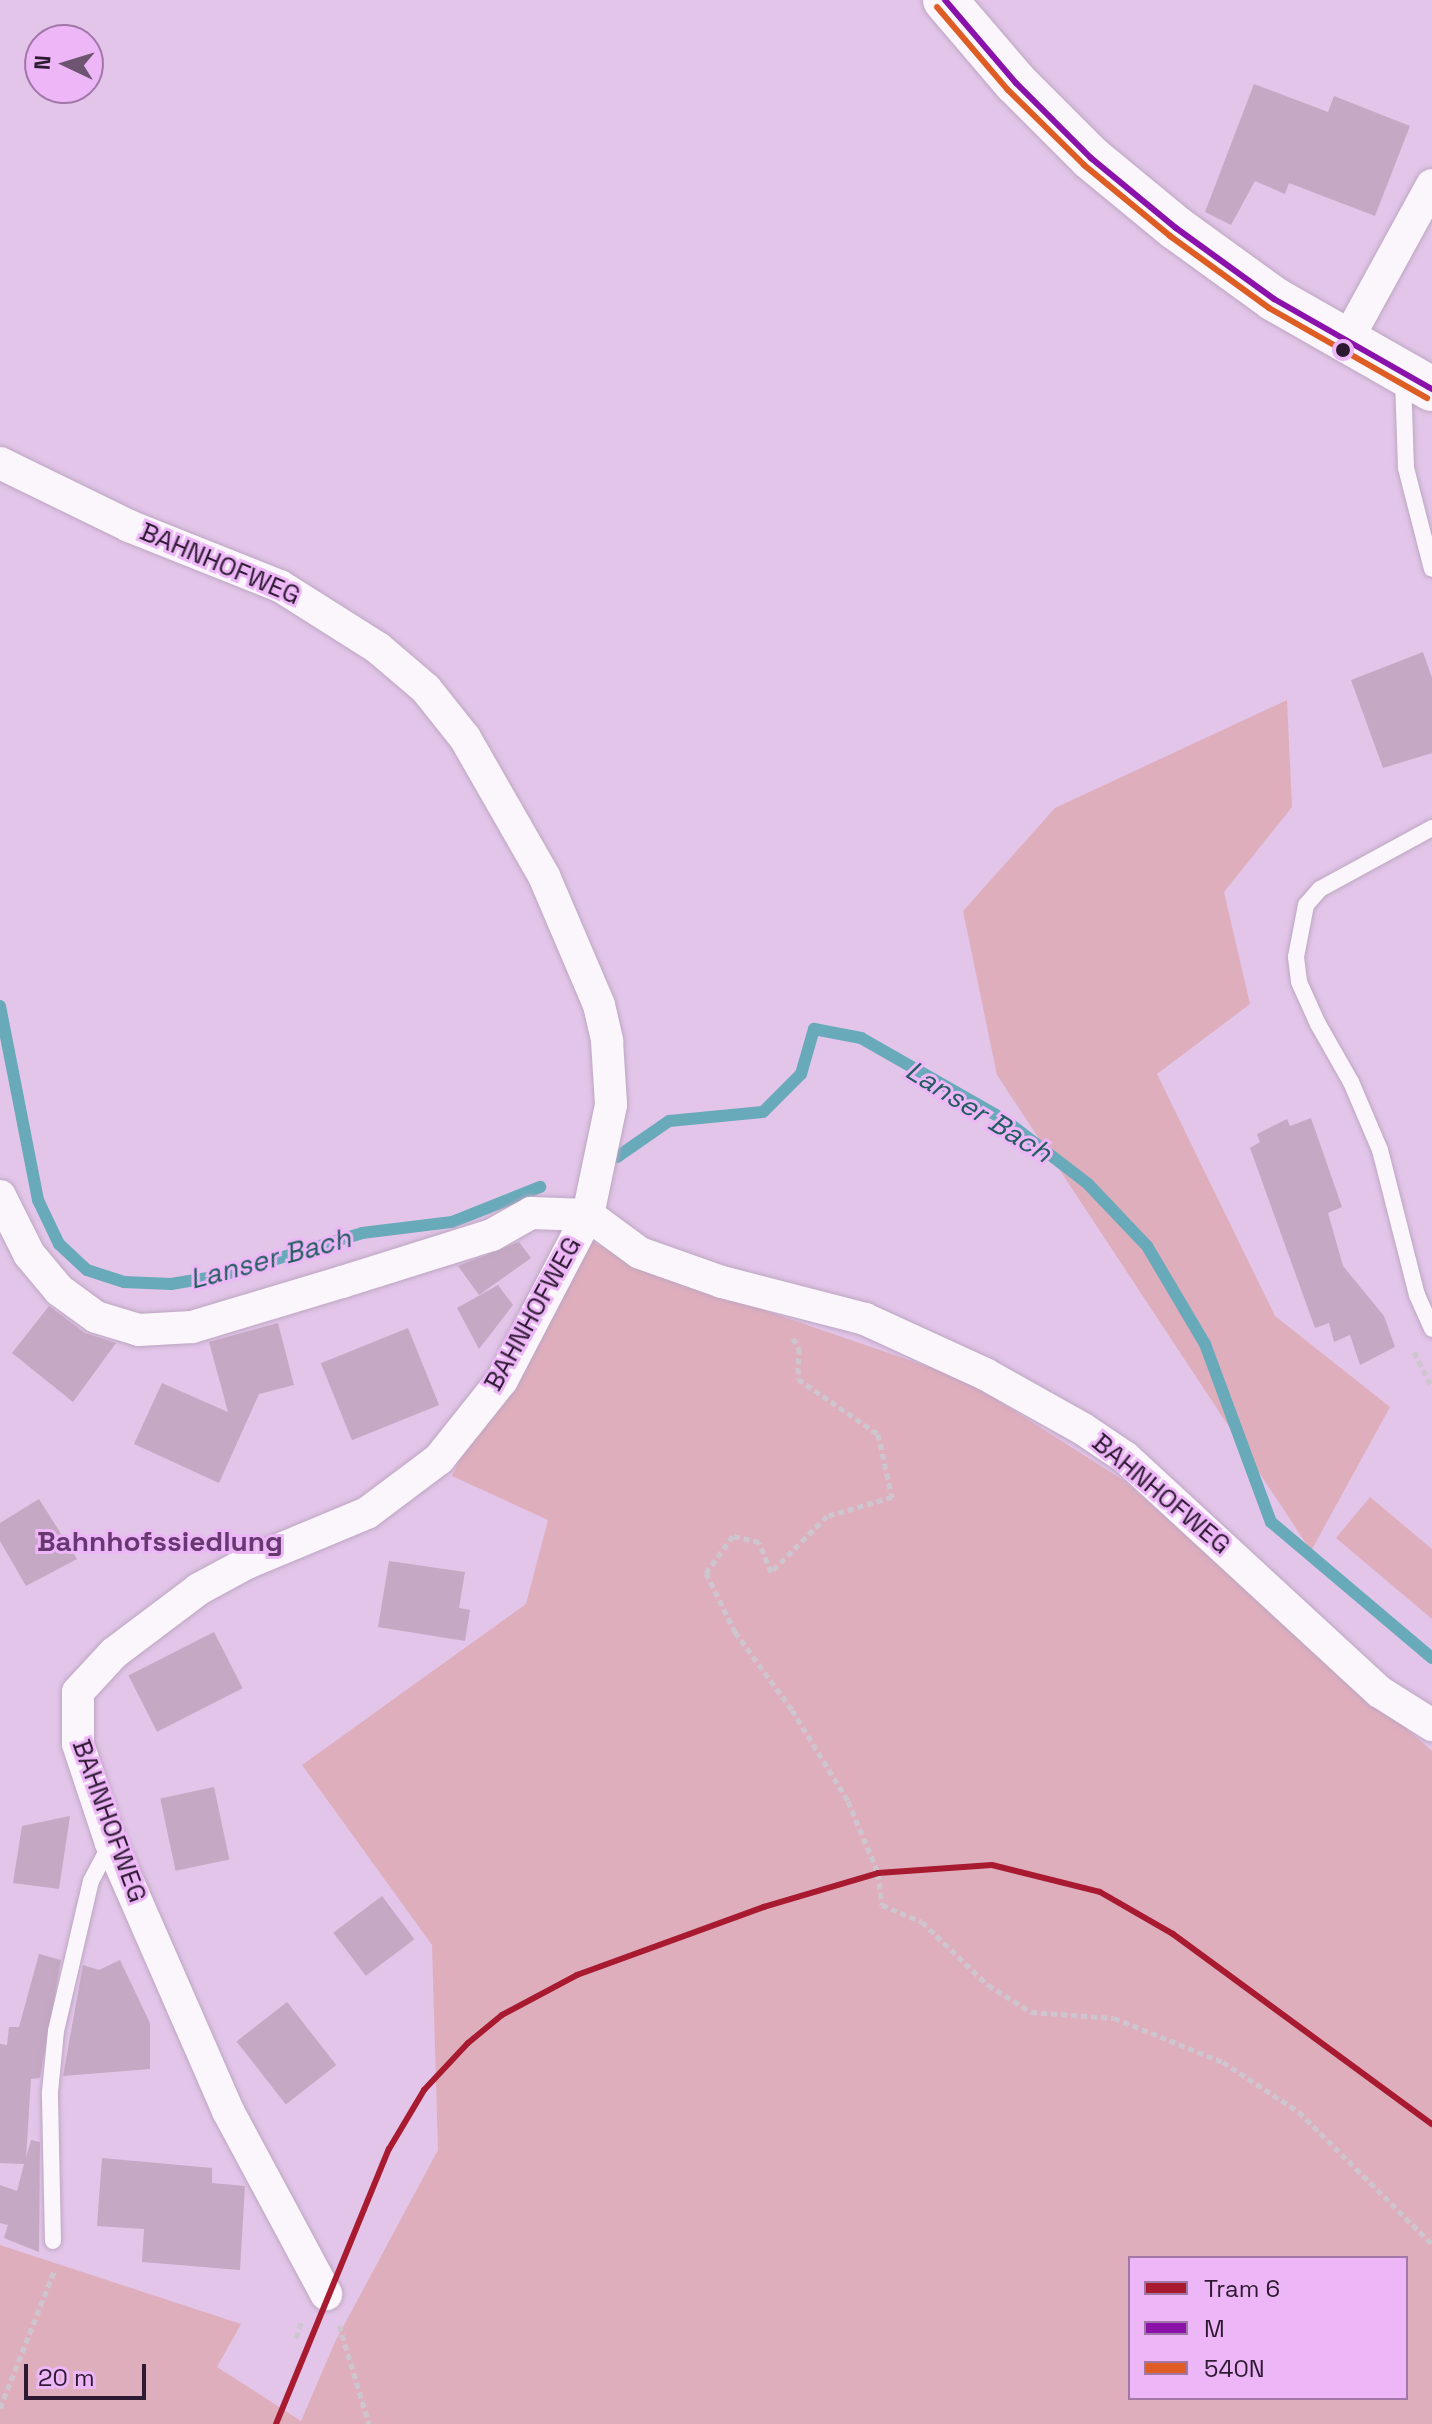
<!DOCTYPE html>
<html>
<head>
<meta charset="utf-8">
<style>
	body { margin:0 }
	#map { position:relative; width:1432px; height:2424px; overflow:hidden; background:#e2c5e8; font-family:"Space Grotesk",sans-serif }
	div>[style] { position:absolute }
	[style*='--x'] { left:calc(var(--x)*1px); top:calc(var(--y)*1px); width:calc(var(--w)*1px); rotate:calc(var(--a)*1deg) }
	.green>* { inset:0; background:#dfaebd }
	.stream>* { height:12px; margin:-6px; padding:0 6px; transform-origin:6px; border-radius:6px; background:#68aaba }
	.building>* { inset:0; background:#c5a8c3; transform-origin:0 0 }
	.path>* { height:5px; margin-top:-2.5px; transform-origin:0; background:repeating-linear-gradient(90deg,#cec6cf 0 6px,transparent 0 10px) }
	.roads { filter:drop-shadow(0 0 2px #bda6c2) drop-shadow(0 0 2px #bda6c2) }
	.lane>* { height:16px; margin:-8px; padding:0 8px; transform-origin:8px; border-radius:8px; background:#fbf6fc }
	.street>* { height:32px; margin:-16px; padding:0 16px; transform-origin:16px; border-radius:16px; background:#fbf6fc }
	.secondary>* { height:44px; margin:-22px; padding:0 22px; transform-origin:22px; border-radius:22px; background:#fbf6fc }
	.bus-1>* { height:6px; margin:-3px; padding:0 3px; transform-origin:3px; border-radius:3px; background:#8a12aa }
	.bus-2>* { height:6px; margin:-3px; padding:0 3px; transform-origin:3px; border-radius:3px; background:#de5d24 }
	.tram-1>* { height:6px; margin:-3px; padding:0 3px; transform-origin:3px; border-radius:3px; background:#a81a30 }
	.dots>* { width:22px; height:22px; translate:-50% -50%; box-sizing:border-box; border:4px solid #edb6f7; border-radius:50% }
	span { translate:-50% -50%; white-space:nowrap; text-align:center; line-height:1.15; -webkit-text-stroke:6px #edb6f7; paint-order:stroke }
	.street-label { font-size:26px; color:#2e1932 }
	.water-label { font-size:28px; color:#225d60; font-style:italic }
	.neighbourhood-label { font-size:28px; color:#683871; font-weight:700 }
	.legend { position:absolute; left:1128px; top:2256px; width:280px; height:144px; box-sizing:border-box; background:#edb6f7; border:2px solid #a177a8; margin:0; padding:10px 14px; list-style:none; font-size:24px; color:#2e1932 }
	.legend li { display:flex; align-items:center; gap:16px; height:40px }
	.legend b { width:40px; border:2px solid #a177a8 }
	.north { position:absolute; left:24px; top:24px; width:80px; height:80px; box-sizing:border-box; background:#edb6f7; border:2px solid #a177a8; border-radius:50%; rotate:274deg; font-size:22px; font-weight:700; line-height:32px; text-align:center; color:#2e1932 }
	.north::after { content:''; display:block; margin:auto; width:28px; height:36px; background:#6d5572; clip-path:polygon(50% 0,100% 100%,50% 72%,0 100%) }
	.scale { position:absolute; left:24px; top:2364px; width:122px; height:36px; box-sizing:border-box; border:4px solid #2e1932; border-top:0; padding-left:10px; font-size:24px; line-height:28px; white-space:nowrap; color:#2e1932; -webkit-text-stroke:6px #edb6f7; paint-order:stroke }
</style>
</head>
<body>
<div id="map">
	<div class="green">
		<div style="clip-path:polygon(1287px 700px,1292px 807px,1224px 892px,1250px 1004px,1157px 1074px,1275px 1316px,1390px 1407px,1311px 1551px,997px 1075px,963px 911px,1055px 808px)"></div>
		<div style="clip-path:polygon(evenodd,569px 1230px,650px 1271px,964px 1379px,1123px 1480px,1432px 1751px,1432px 2424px,0 2424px,0 2245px,241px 2324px,217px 2367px,301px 2421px,335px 2342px,438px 2150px,432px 1945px,302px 1765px,526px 1604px,548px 1520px,452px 1476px,569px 1230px,1130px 2258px,1406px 2258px,1406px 2398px,1130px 2398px,1130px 2258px)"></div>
		<div style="clip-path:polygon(1370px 1497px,1432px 1549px,1432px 1619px,1336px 1538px)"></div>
	</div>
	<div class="stream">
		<div style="--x:0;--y:1006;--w:198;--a:78.9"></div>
		<div style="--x:38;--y:1200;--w:49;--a:64.5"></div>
		<div style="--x:59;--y:1244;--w:38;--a:43"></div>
		<div style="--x:87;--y:1270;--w:39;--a:18"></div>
		<div style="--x:124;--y:1282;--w:47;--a:2.4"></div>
		<div style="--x:171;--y:1284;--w:50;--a:-9.3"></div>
		<div style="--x:220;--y:1276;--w:148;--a:-16.8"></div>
		<div style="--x:362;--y:1233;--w:91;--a:-7"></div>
		<div style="--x:452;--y:1222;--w:95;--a:-21.7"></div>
		<div style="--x:617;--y:1157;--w:63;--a:-34.7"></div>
		<div style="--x:669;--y:1121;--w:94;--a:-5.5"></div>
		<div style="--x:763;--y:1112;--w:54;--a:-45"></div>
		<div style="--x:801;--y:1074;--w:47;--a:-73.9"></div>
		<div style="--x:814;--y:1029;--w:48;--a:10.8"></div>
		<div style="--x:861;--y:1038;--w:166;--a:29.7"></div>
		<div style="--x:1005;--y:1120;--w:105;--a:37.6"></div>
		<div style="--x:1088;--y:1184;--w:86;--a:46.4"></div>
		<div style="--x:1147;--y:1246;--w:114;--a:59.4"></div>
		<div style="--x:1205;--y:1344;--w:190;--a:69.7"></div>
		<div style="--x:1271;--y:1522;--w:211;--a:40.2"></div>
	</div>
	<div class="building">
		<div style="clip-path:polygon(1254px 84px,1328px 112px,1334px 96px,1410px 126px,1375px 216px,1289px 183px,1285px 194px,1255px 181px,1231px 225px,1205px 212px)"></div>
		<div style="clip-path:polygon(1423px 652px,1432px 678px,1432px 753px,1383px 768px,1351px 680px)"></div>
		<div style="clip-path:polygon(1311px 1118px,1342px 1207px,1328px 1213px,1343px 1266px,1384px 1316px,1395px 1347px,1360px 1365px,1350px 1335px,1334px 1342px,1329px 1323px,1315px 1328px,1250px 1148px,1260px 1142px,1257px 1134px,1287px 1119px,1290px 1126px)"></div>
		<div style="clip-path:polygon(519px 1242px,531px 1258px,479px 1295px,458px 1266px)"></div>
		<div style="clip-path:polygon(498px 1285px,513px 1305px,479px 1349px,457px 1308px)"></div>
		<div style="clip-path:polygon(49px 1306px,85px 1333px,116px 1343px,73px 1402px,12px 1353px)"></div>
		<div style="clip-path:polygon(278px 1323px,294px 1385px,259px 1394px,219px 1483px,134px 1444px,162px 1383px,228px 1412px,209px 1342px)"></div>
		<div style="left:408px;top:1328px;width:83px;height:94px;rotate:68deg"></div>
		<div style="clip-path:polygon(39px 1499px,77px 1559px,26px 1586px,0 1541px,0 1523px)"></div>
		<div style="clip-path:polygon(389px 1561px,465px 1572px,459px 1608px,470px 1610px,465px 1641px,378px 1627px)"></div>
		<div style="left:214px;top:1632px;width:63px;height:96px;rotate:63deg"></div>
		<div style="left:214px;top:1787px;width:74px;height:55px;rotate:78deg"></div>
		<div style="clip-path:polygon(70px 1816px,59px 1889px,13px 1883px,22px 1826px)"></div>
		<div style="left:382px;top:1896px;width:54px;height:61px;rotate:53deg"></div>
		<div style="clip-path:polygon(39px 1954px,61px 1960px,40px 2078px,31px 2079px,26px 2158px,31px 2140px,40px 2142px,39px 2252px,4px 2238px,8px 2225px,0 2223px,0 2185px,17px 2191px,24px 2164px,0 2163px,0 2044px,7px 2045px,9px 2027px,19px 2027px)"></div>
		<div style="clip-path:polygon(120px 1960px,150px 2023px,150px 2069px,63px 2076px,83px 1965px,99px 1970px)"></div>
		<div style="left:287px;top:2002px;width:80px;height:64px;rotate:52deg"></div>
		<div style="clip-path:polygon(102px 2158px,212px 2168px,212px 2183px,245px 2186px,240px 2270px,142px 2262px,144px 2229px,97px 2226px)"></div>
	</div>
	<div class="path">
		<div style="--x:793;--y:1338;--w:12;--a:59"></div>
		<div style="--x:799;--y:1348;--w:31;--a:92"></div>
		<div style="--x:798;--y:1379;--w:97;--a:34.5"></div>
		<div style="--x:878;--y:1434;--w:65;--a:77.5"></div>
		<div style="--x:892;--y:1497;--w:68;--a:163.7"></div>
		<div style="--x:827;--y:1516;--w:79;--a:135"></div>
		<div style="--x:771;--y:1572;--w:32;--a:-112"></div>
		<div style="--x:759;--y:1542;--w:27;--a:-167"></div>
		<div style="--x:733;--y:1536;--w:46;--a:126.1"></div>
		<div style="--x:706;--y:1573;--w:66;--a:63.8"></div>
		<div style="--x:735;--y:1632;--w:97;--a:53.8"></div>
		<div style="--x:792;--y:1710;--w:107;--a:58.4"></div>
		<div style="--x:848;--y:1801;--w:78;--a:67.4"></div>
		<div style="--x:878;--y:1873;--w:32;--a:83"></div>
		<div style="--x:882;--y:1905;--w:43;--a:23"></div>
		<div style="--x:922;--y:1922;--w:91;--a:43.7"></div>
		<div style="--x:988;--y:1985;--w:51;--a:32.1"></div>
		<div style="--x:1031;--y:2012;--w:83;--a:4.1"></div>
		<div style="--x:1114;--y:2018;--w:118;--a:22"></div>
		<div style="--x:1223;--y:2062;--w:91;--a:33.3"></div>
		<div style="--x:1299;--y:2112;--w:187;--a:44.8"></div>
		<div style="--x:1414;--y:1352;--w:39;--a:63"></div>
		<div style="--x:339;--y:2325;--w:103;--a:73.1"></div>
		<div style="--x:296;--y:2338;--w:19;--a:-72"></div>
		<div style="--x:0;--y:2408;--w:149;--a:-68.4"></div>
	</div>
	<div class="roads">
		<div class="lane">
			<div style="--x:1403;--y:378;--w:90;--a:88.1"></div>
			<div style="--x:1406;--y:468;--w:104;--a:75.6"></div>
			<div style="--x:1432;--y:828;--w:128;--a:151.4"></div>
			<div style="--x:1320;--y:889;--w:21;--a:131"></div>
			<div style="--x:1306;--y:905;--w:53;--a:100.9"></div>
			<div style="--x:1296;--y:957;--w:25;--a:83"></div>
			<div style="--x:1299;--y:982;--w:46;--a:65.7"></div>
			<div style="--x:1318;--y:1024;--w:67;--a:60.4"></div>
			<div style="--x:1351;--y:1082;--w:74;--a:66.9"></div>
			<div style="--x:1380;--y:1150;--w:150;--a:75.7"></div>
			<div style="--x:1417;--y:1295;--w:37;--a:66"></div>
			<div style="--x:53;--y:2241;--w:149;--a:-91.2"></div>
			<div style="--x:50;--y:2092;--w:61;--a:-84.4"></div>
			<div style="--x:56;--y:2031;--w:154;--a:-76.9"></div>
			<div style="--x:91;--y:1881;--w:43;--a:-62.2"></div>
		</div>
		<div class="street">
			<div style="--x:1346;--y:342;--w:179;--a:-61.3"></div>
			<div style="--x:0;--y:463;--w:144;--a:26"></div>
			<div style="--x:129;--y:526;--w:162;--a:21.7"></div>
			<div style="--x:280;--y:586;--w:116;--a:32.3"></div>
			<div style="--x:378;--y:648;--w:63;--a:40.5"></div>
			<div style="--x:426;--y:689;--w:63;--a:51.5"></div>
			<div style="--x:465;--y:738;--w:159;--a:60.2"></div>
			<div style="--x:544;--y:876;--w:140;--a:66.9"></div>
			<div style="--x:599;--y:1005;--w:37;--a:77"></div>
			<div style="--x:607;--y:1041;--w:64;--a:86.4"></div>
			<div style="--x:611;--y:1105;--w:112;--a:101.8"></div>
			<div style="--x:588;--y:1215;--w:186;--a:117.5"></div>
			<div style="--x:502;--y:1380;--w:101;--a:128.6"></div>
			<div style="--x:439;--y:1459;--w:90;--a:143.1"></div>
			<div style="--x:367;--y:1513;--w:130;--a:157.4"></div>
			<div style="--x:247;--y:1563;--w:55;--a:151.6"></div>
			<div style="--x:199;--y:1589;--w:106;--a:143"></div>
			<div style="--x:114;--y:1653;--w:53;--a:132.7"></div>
			<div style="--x:78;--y:1692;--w:52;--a:90"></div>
			<div style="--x:78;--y:1744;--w:104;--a:71.6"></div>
			<div style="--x:111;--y:1843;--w:292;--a:66.4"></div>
			<div style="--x:228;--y:2111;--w:208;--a:61.8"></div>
			<div style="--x:0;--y:1196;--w:65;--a:63.4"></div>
			<div style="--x:29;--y:1254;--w:47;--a:50.2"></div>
			<div style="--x:59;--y:1290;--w:46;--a:36.1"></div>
			<div style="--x:96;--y:1317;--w:45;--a:16.8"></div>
			<div style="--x:139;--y:1330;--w:53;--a:-3.2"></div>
			<div style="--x:192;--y:1327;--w:157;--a:-16.7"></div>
			<div style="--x:342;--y:1282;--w:157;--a:-17.4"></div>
			<div style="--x:492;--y:1235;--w:45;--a:-29.4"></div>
			<div style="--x:531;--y:1213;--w:57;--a:2"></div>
			<div style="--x:588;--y:1215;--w:64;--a:36.2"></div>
			<div style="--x:640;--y:1253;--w:87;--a:19.5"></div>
			<div style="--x:722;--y:1282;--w:148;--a:14.5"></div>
			<div style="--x:865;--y:1319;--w:132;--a:24.6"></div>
			<div style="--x:985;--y:1374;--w:112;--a:29.3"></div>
			<div style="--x:1083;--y:1429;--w:52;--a:34"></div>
			<div style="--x:1126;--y:1458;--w:345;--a:42.7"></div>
			<div style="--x:1380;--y:1692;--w:62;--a:32.4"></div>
		</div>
		<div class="secondary">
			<div style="--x:945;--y:0;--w:109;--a:49.5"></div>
			<div style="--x:1016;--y:83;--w:106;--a:45"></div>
			<div style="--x:1091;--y:158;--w:110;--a:39.5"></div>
			<div style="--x:1176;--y:228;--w:121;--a:35.9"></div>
			<div style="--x:1274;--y:299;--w:182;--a:29.7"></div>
		</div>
	</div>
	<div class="bus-1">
		<div style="--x:945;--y:0;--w:109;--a:49.5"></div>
		<div style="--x:1016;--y:83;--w:106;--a:45"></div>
		<div style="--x:1091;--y:158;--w:110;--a:39.5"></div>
		<div style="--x:1176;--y:228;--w:121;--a:35.9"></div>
		<div style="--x:1274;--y:299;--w:182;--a:29.7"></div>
	</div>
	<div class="bus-2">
		<div style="--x:937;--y:7;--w:109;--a:49.5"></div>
		<div style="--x:1008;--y:90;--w:107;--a:44.6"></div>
		<div style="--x:1084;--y:165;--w:112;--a:39.5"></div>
		<div style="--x:1170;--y:236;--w:122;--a:36"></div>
		<div style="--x:1269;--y:308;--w:182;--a:29.7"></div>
	</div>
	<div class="tram-1">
		<div style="--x:276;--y:2424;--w:297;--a:-67.7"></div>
		<div style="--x:389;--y:2149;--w:69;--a:-59.3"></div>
		<div style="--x:424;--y:2090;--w:64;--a:-46.9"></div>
		<div style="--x:468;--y:2043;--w:44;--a:-39.5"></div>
		<div style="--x:502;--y:2015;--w:85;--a:-28.1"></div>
		<div style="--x:577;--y:1975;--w:199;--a:-20"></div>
		<div style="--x:764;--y:1907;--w:119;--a:-16.6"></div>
		<div style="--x:878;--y:1873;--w:114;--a:-4"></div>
		<div style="--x:992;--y:1865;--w:111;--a:14"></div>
		<div style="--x:1100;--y:1892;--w:84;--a:29.9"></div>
		<div style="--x:1173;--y:1934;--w:321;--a:36.3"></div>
	</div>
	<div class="dots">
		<div style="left:1343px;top:350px;background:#2e1932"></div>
	</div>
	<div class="street-label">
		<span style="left:220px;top:564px;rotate:23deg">BAHNHOFWEG</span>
		<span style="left:533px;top:1314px;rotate:-61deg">BAHNHOFWEG</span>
		<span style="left:1161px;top:1494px;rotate:40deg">BAHNHOFWEG</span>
		<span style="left:109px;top:1821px;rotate:70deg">BAHNHOFWEG</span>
	</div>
	<div class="water-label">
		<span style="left:979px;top:1111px;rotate:32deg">Lanser Bach</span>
		<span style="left:270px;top:1258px;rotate:-15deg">Lanser Bach</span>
	</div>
	<div class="neighbourhood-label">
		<span style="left:160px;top:1541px">Bahnhofssiedlung</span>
	</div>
	<ul class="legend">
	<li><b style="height:10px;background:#a81a30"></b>Tram 6</li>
	<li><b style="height:10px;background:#8a12aa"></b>M</li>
	<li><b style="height:10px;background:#de5d24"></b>540N</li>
	</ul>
	<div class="north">N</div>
	<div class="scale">20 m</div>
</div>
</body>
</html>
